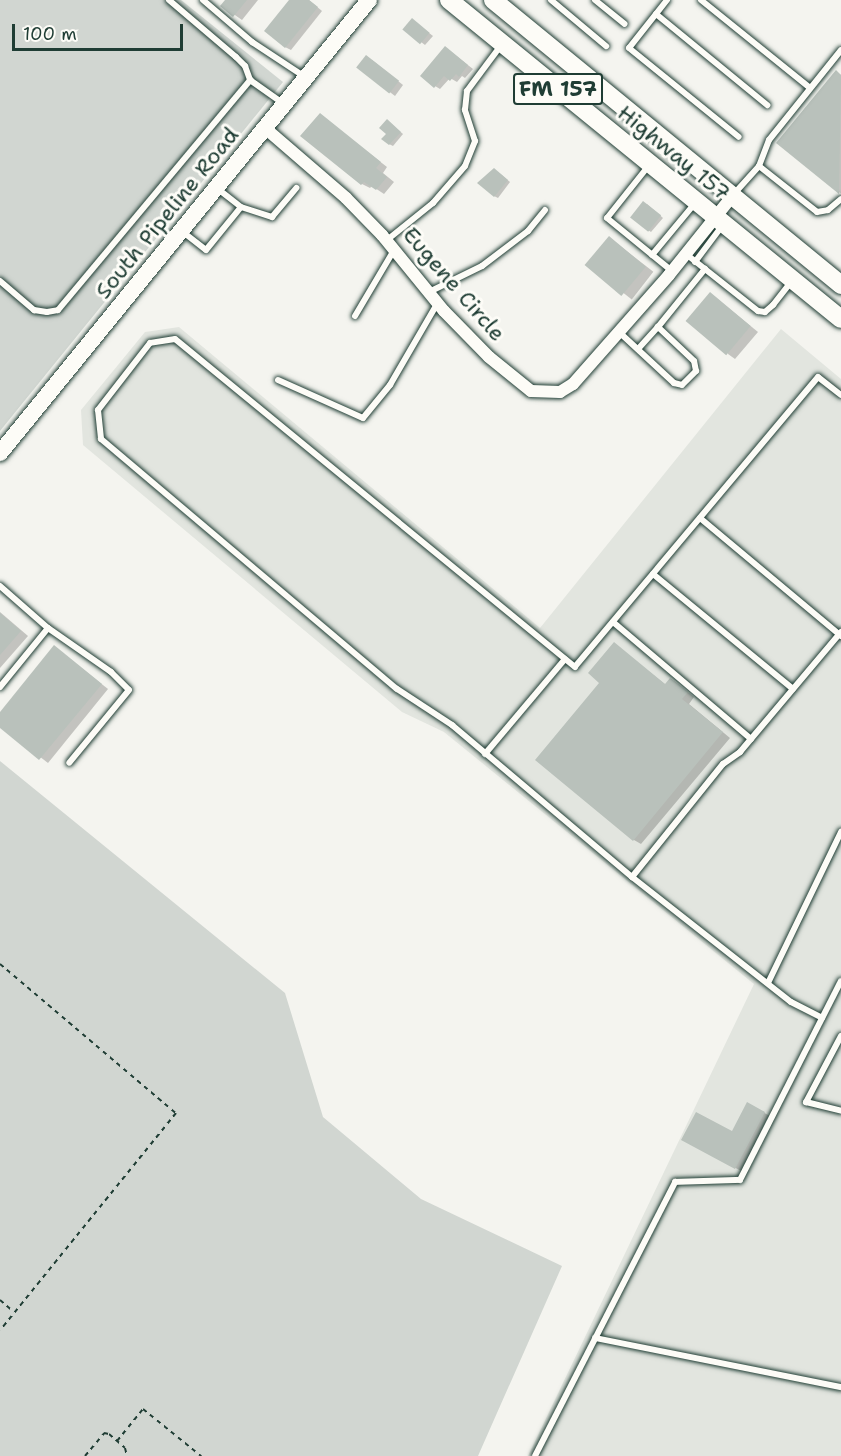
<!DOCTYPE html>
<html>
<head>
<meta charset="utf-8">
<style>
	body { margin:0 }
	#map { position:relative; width:841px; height:1456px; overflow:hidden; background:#f4f4ef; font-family:"Shantell Sans",sans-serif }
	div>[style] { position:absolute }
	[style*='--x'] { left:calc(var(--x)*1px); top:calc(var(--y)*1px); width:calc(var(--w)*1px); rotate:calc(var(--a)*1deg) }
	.built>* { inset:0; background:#e2e5df }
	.green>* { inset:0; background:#d1d6d1 }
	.shadow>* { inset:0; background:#0003; transform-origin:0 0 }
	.building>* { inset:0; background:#b9c1bb; transform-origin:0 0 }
	.path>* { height:2px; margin-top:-1px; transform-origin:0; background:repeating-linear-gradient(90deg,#1f3d34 0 4.5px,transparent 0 9px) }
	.roads { filter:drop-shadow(0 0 2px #1f3d34) drop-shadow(0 0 2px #1f3d34) }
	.lane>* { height:6px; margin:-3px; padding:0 3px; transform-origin:3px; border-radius:3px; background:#fdfcf7 }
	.street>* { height:12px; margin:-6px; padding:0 6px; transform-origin:6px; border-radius:6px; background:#fdfcf7 }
	.secondary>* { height:16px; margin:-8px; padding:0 8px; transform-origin:8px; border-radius:8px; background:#fdfcf7 }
	.primary>* { height:18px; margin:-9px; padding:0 9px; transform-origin:9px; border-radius:9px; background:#fdfcf7 }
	span { translate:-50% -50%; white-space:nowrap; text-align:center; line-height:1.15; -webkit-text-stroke:6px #fdfcf7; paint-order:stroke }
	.shield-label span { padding:2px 4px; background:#fdfcf7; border:2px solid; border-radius:4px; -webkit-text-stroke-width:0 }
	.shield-label { font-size:21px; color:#1f3d34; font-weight:700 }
	.street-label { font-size:22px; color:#1f3d34 }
	.scale { position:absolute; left:12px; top:24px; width:171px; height:27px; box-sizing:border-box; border:3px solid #1f3d34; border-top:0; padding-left:8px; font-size:18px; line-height:21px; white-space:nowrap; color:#1f3d34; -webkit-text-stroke:4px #fdfcf7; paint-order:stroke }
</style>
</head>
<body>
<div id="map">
	<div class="built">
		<div style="clip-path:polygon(179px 327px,540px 628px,781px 329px,841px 379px,841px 1456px,528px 1456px,754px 984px,444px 732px,402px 712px,83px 445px,81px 410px,145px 332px)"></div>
	</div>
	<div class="green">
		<div style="clip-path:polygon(0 0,181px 0,283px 82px,0 431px)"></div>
		<div style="clip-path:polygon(0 761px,285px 993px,323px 1117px,421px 1199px,562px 1266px,478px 1456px,0 1456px)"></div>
	</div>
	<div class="shadow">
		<div style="clip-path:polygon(227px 0,258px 0,242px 20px,222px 6px)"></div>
		<div style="clip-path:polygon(291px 0,309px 0,322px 11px,291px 50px,285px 47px)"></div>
		<div style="clip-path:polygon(415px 22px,433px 36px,425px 45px,404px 29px)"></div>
		<div style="clip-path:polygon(446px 48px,473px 69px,465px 78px,462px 76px,457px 82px,450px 78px,440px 89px,435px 86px)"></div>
		<div style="clip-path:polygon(372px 60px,403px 85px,395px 96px,358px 68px)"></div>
		<div style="clip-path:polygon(836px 72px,841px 75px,841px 193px,838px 192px)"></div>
		<div style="clip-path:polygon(320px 115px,387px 167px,383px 173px,394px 182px,384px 194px,372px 186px,370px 188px,362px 184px,303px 136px)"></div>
		<div style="clip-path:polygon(390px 123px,403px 134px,393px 146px,389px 144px,388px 134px)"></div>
		<div style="clip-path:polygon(498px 172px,510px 182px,498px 198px,494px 196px)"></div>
		<div style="clip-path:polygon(647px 204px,663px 218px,651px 232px,648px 230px)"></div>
		<div style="left:610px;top:238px;width:55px;height:35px;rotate:38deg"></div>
		<div style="clip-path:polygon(710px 293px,758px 332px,735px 359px,728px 354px)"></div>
		<div style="clip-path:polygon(0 612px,28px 636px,0 668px)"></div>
		<div style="clip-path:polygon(614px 644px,666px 685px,671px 679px,678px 684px,694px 697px,689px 704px,730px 738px,641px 844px,634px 840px,601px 683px)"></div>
		<div style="clip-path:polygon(55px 647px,108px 689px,48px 763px,0 726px,0 714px)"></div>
		<div style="clip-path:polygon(747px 1104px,772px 1117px,743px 1172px,691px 1144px,732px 1133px)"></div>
	</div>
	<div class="building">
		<div style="clip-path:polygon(225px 0,247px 0,233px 17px,220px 6px)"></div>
		<div style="clip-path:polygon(289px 0,309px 0,318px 7px,285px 48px,264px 31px)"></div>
		<div style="left:412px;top:18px;width:23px;height:15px;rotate:40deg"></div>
		<div style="clip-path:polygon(445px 46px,468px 65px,459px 77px,456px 74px,450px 81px,444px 76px,434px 88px,420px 76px)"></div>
		<div style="left:366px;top:55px;width:42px;height:16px;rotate:38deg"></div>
		<div style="clip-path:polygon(836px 70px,841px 75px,839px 194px,776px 143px)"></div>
		<div style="clip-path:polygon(320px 113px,381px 162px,376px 168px,387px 177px,376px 190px,364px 182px,361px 185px,300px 136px)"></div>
		<div style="clip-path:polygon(387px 119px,401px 132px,389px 145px,381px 139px,386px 134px,379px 128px)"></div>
		<div style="clip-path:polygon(494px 168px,508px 180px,494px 197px,477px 183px)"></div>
		<div style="left:643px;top:201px;width:23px;height:21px;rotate:38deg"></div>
		<div style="left:609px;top:236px;width:48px;height:38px;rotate:40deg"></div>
		<div style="left:710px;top:292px;width:53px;height:38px;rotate:40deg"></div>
		<div style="clip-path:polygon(0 613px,21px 631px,0 655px)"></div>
		<div style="clip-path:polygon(614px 642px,665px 684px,670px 678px,688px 692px,682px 699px,723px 732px,633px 841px,535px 760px,599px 683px,588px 673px)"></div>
		<div style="clip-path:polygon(54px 645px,102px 684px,39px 760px,0 728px,0 712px)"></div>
		<div style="clip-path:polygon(747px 1102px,765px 1112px,735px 1169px,681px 1140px,696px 1112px,732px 1131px)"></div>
	</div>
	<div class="path">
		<div style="--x:0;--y:964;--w:231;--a:40.3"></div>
		<div style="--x:176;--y:1113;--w:279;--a:129"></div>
		<div style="--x:0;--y:1300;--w:18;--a:41"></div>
		<div style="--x:117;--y:1441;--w:41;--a:-50.9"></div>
		<div style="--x:143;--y:1409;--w:75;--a:39"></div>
		<div style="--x:85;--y:1456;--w:30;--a:-50"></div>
		<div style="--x:104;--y:1433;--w:5;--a:11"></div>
		<div style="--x:109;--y:1434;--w:21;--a:41"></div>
		<div style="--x:125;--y:1448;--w:8;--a:76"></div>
	</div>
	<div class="roads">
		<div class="lane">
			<div style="--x:169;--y:0;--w:88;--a:40.4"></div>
			<div style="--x:236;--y:57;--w:13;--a:45"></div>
			<div style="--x:245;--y:66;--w:15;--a:70"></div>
			<div style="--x:250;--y:80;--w:42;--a:35.2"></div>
			<div style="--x:203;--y:0;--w:65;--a:40.6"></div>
			<div style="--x:252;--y:42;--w:64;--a:33.4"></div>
			<div style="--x:551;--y:0;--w:72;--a:39.9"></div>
			<div style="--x:595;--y:0;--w:38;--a:39"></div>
			<div style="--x:667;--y:0;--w:61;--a:128.4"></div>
			<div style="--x:629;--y:48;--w:141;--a:39"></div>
			<div style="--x:701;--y:0;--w:140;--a:38.9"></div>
			<div style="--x:656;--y:14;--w:144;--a:39.3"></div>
			<div style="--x:650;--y:164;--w:69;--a:128.5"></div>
			<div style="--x:607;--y:218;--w:84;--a:39.2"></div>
			<div style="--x:759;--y:166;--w:28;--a:-69"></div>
			<div style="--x:769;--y:140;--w:115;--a:-51.3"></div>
			<div style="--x:733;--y:195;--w:39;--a:-48"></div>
			<div style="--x:759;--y:166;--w:74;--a:38.4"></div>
			<div style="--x:817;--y:212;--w:11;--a:-10"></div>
			<div style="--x:828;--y:210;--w:17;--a:-40"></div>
			<div style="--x:241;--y:207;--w:33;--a:18"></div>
			<div style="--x:272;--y:217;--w:38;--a:-50"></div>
			<div style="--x:183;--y:232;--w:29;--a:38"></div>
			<div style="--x:206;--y:250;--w:55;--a:-50.9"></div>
			<div style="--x:241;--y:207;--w:31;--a:-142"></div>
			<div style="--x:387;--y:240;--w:59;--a:-38.8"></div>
			<div style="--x:433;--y:203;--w:49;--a:-49.1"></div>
			<div style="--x:465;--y:166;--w:27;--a:-68"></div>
			<div style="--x:475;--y:141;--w:33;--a:-108"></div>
			<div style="--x:465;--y:110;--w:19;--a:-84"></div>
			<div style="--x:467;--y:91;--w:59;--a:-53.3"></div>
			<div style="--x:686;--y:254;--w:92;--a:38.4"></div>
			<div style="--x:758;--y:311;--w:7;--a:8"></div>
			<div style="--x:765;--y:312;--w:11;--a:-41"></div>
			<div style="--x:773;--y:305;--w:31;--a:-52"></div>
			<div style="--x:652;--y:255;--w:69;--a:-50.3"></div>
			<div style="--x:695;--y:262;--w:45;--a:-53.1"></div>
			<div style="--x:0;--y:281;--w:45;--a:40.5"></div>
			<div style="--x:34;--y:310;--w:13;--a:9"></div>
			<div style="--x:47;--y:312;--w:11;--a:-10"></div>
			<div style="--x:58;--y:310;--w:300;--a:-50.1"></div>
			<div style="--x:429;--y:292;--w:59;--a:-26.1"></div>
			<div style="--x:482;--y:266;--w:58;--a:-37.3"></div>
			<div style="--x:528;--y:231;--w:27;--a:-51"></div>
			<div style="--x:355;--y:316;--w:77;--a:-59.4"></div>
			<div style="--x:619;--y:332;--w:75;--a:42.8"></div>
			<div style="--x:674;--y:383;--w:8;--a:14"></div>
			<div style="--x:682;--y:385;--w:20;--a:-45"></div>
			<div style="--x:696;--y:371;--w:10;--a:-101"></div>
			<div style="--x:694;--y:361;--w:50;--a:-136.6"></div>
			<div style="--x:658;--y:327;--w:75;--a:-51"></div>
			<div style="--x:638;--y:349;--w:30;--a:-48"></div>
			<div style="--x:278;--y:380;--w:93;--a:24.1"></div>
			<div style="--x:363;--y:418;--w:43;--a:-50.7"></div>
			<div style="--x:390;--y:385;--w:94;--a:-59.9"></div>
			<div style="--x:841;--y:395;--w:29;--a:-142"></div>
			<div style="--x:818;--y:377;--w:378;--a:130"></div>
			<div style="--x:575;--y:667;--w:517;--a:-140.65"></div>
			<div style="--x:175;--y:339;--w:25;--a:171"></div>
			<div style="--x:150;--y:343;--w:85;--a:127.8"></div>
			<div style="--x:98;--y:410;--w:29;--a:84"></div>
			<div style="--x:101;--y:439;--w:387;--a:40.2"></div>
			<div style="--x:397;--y:689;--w:66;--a:33.2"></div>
			<div style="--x:452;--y:725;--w:236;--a:40.2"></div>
			<div style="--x:632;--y:877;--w:145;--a:-51.2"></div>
			<div style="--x:723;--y:764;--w:21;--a:-35"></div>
			<div style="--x:740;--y:752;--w:157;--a:-49.9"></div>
			<div style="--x:700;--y:518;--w:184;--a:39.9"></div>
			<div style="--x:653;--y:574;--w:181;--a:39.4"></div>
			<div style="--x:0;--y:586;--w:64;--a:41.2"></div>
			<div style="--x:48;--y:628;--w:77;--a:34.9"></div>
			<div style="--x:111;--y:672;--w:25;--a:45"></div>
			<div style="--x:129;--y:690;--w:94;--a:129.4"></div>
			<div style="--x:613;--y:622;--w:181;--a:40.3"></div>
			<div style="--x:0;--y:687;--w:76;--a:-50.9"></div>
			<div style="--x:485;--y:754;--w:124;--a:-49.9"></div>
			<div style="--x:632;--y:877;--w:202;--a:38.2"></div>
			<div style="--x:791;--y:1002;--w:35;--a:27"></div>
			<div style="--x:768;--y:983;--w:168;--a:-64.2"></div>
			<div style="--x:841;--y:1036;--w:75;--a:117.9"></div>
			<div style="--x:806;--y:1102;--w:36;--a:14"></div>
			<div style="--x:595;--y:1338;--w:251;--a:11.3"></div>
			<div style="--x:535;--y:1456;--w:308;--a:-62.9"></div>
			<div style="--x:675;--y:1182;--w:65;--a:-1.8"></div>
			<div style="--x:740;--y:1180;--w:223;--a:-63.1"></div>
		</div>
		<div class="street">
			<div style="--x:265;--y:128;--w:107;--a:40.8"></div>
			<div style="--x:346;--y:198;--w:52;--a:45.8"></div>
			<div style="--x:382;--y:235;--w:98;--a:50.8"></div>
			<div style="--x:444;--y:311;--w:64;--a:45.6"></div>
			<div style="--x:489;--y:357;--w:54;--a:39"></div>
			<div style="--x:531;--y:391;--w:29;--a:2"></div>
			<div style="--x:560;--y:392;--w:15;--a:-32"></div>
			<div style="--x:573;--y:384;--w:145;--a:-48.6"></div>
			<div style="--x:669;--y:275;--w:102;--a:-51.3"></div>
		</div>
		<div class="secondary">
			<div style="--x:0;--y:453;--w:584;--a:-50.83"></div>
		</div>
		<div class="primary">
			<div style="--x:449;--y:0;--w:505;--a:39.14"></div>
			<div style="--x:493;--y:0;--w:450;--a:39.3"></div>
		</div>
	</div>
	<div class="shield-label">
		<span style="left:558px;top:89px">FM 157</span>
	</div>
	<div class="street-label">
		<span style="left:674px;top:153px;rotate:39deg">Highway 157</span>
		<span style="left:167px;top:213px;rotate:-51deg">South Pipeline Road</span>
		<span style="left:454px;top:284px;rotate:49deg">Eugene Circle</span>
	</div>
	<div class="scale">100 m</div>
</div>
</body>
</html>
